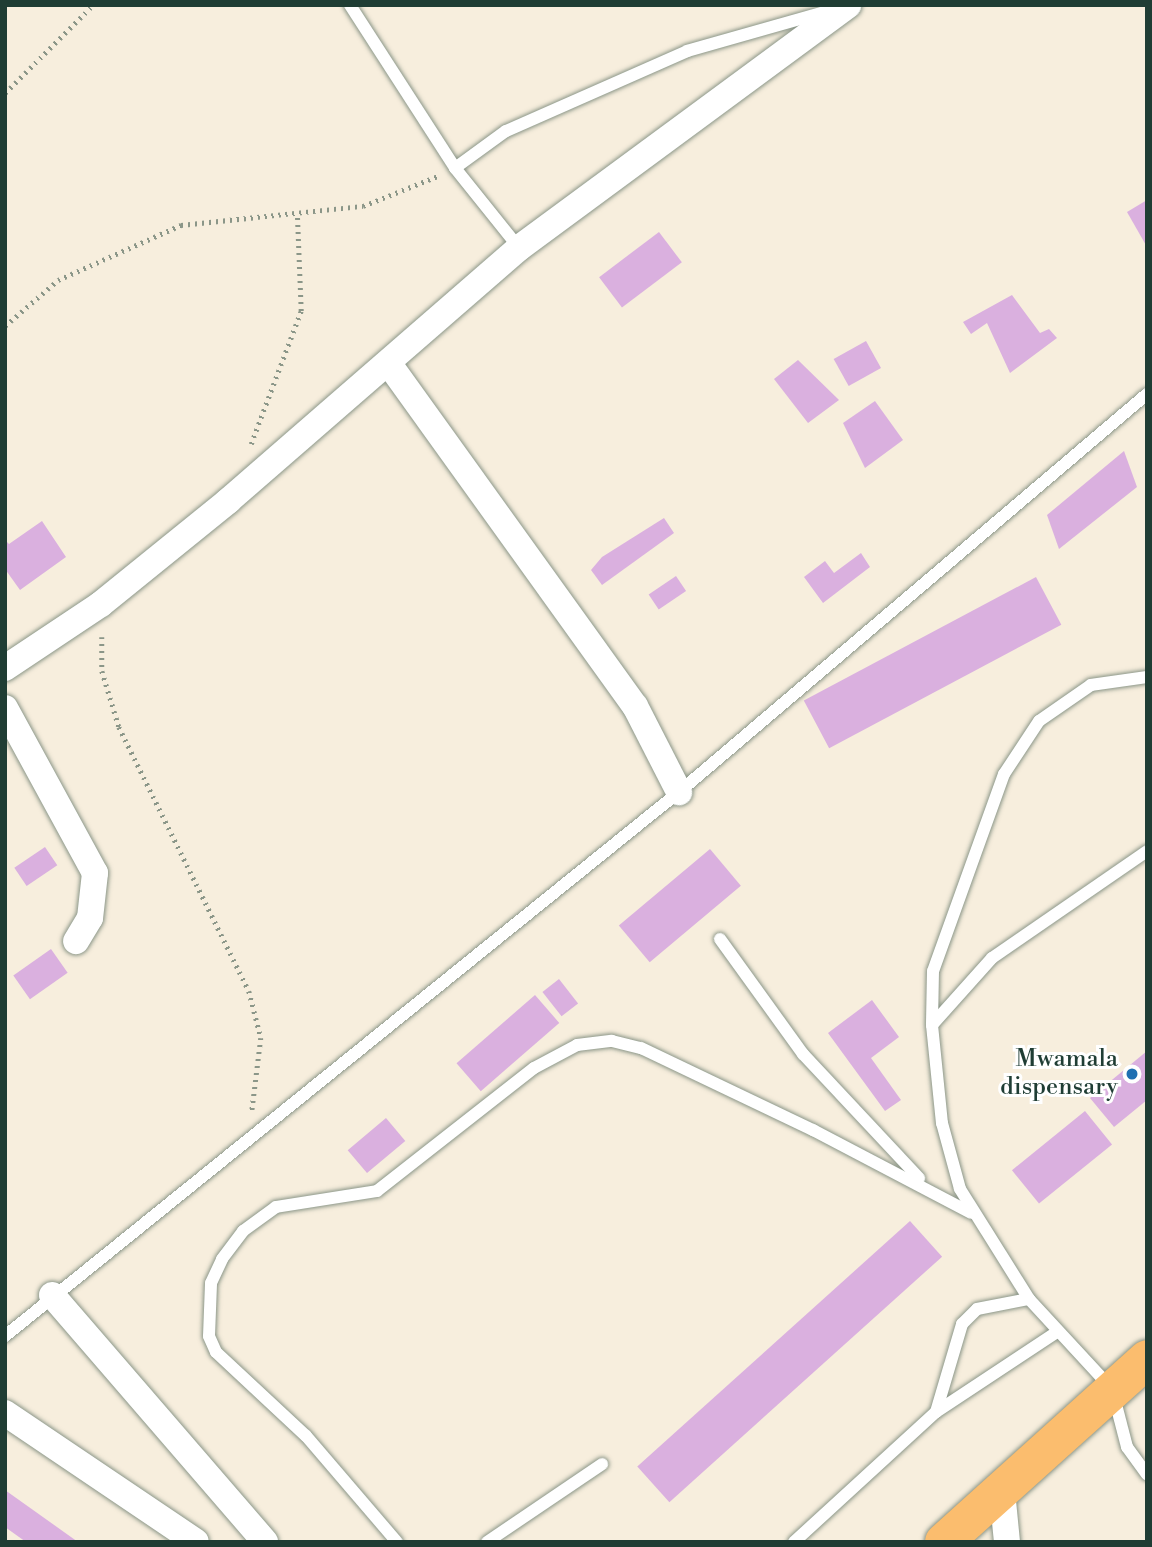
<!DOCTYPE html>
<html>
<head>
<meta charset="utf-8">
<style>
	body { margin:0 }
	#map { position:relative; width:1152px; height:1547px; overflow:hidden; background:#f7eedd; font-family:"Libre Bodoni",serif }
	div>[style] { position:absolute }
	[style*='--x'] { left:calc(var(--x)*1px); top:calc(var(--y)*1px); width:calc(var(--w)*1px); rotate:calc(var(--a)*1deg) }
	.building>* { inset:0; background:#dab0df; transform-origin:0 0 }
	.path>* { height:4.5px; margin-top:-2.25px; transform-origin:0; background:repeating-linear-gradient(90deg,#8b9688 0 2px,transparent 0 7px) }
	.roads { filter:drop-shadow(0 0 2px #8b9688) drop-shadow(0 0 2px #8b9688) }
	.lane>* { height:12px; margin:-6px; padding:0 6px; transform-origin:6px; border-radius:6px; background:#fff }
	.street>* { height:26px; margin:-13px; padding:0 13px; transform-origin:13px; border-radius:13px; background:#fff }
	.highway>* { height:38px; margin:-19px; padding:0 19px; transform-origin:19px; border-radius:19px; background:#fbbd6e }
	.dots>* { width:19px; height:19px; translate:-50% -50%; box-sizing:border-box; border:4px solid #fff; border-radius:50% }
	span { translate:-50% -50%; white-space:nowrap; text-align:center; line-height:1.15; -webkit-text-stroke:6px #fff; paint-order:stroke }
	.poi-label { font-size:24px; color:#1f3d34 }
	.right { translate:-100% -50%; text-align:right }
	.frame { position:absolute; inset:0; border:7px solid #1f3d34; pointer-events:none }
</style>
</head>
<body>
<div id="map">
	<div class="building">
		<div style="clip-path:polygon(1147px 200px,1147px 247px,1127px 212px)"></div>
		<div style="left:659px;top:232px;width:38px;height:75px;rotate:53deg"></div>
		<div style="clip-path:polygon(1012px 295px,1040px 333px,1049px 329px,1057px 338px,1010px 373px,987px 323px,971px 334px,963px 322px)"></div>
		<div style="left:866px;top:341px;width:31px;height:37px;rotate:61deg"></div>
		<div style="clip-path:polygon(798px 360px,839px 400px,808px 423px,774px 379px)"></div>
		<div style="clip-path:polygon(875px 401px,903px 440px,865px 468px,843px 423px)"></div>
		<div style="clip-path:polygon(1124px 451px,1137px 487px,1059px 549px,1047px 515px)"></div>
		<div style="clip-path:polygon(664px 518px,674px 533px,602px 585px,591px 570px,602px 557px)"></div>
		<div style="clip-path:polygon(42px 521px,66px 557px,20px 590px,5px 569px,5px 540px,9px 544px)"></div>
		<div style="clip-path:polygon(861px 553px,870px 567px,823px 603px,804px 577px,825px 561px,834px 573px)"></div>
		<div style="left:676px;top:576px;width:18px;height:33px;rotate:56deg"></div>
		<div style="left:1036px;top:577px;width:54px;height:263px;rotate:62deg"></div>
		<div style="left:45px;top:847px;width:22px;height:37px;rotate:56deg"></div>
		<div style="left:710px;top:849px;width:48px;height:119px;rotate:50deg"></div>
		<div style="left:51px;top:949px;width:29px;height:46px;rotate:55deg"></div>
		<div style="left:559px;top:979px;width:31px;height:21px;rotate:52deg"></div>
		<div style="left:535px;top:995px;width:37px;height:104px;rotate:49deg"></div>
		<div style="clip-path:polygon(872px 1000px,899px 1037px,871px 1058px,901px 1100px,885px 1111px,828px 1033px)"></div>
		<div style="clip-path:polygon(1147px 1051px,1147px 1100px,1114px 1127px,1090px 1098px)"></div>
		<div style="left:1085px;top:1111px;width:43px;height:94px;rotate:51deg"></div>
		<div style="left:386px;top:1118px;width:30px;height:50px;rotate:50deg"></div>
		<div style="left:910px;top:1221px;width:48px;height:367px;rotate:48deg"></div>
		<div style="clip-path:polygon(5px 1490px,78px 1542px,26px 1542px,5px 1527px)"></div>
	</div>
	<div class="path">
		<div style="--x:5;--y:93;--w:124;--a:-45"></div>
		<div style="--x:5;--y:326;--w:70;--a:-41"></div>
		<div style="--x:58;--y:280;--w:135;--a:-24.1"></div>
		<div style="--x:181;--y:225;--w:183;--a:-6"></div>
		<div style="--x:363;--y:206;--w:81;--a:-21.8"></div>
		<div style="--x:251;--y:444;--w:142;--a:-69.4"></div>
		<div style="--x:301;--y:311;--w:98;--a:-92.3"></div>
		<div style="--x:102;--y:637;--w:34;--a:90"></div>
		<div style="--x:102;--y:671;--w:59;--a:73.1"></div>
		<div style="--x:119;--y:727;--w:294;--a:63.8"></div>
		<div style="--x:249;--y:991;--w:49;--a:75.7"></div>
		<div style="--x:261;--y:1038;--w:74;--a:97"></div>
	</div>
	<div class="roads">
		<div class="lane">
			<div style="--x:350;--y:5;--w:194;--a:57.2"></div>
			<div style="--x:455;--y:168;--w:102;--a:51.3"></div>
			<div style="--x:455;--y:168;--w:63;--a:-36"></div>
			<div style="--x:506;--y:131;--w:198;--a:-23.8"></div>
			<div style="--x:687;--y:51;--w:147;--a:-15.8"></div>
			<div style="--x:1147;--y:677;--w:57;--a:171.9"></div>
			<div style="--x:1091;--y:685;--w:63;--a:145.3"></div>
			<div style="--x:1039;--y:721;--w:64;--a:123.4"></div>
			<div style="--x:1004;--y:774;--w:209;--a:109.8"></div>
			<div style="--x:933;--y:971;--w:54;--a:91.1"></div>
			<div style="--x:932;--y:1025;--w:99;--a:84.2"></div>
			<div style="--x:942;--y:1123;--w:68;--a:74.7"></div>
			<div style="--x:960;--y:1189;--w:130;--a:57.9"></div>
			<div style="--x:1029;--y:1299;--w:122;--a:47.3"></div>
			<div style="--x:1112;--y:1389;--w:60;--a:75.5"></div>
			<div style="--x:1127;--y:1447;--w:34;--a:54"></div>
			<div style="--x:720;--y:939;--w:142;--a:54.2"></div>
			<div style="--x:803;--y:1054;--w:170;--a:46.9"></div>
			<div style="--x:932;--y:1025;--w:90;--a:-48.2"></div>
			<div style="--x:992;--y:958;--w:188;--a:-34.6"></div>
			<div style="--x:5;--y:1336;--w:866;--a:-38.91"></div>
			<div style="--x:679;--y:792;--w:614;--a:-40.38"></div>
			<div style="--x:936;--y:1412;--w:92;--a:-73.5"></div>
			<div style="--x:962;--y:1324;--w:21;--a:-45"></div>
			<div style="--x:977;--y:1309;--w:53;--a:-10.9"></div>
			<div style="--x:397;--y:1542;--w:140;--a:-130.6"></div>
			<div style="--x:306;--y:1436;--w:123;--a:-137"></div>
			<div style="--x:216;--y:1352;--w:17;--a:-114"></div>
			<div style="--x:209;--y:1336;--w:53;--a:-87.8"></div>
			<div style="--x:211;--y:1283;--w:26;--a:-65"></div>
			<div style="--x:222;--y:1259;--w:35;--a:-53"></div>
			<div style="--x:243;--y:1231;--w:41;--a:-36"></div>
			<div style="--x:276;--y:1207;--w:102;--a:-9"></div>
			<div style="--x:377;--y:1191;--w:199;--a:-38.1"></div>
			<div style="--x:534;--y:1068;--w:49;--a:-28.1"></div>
			<div style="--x:577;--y:1045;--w:35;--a:-7"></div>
			<div style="--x:612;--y:1041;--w:30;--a:14"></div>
			<div style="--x:641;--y:1048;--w:191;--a:25.5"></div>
			<div style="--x:813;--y:1130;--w:178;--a:27.7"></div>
			<div style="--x:487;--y:1542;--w:139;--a:-34.1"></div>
			<div style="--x:794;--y:1542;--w:193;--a:-42.5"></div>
			<div style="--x:936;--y:1412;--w:145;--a:-33.5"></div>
		</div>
		<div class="street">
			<div style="--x:389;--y:364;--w:421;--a:54.3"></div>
			<div style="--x:635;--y:706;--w:97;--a:62.9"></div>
			<div style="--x:5;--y:668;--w:115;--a:-33.7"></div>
			<div style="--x:101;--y:604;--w:164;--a:-39"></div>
			<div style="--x:228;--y:501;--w:386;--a:-41"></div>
			<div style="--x:519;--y:248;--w:409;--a:-36.4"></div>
			<div style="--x:5;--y:708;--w:188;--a:61.4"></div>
			<div style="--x:95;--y:873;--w:45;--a:96.3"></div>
			<div style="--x:90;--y:918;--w:27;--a:121"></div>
			<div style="--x:52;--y:1295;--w:326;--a:49.2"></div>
			<div style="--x:5;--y:1413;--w:230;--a:34"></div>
			<div style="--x:1002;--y:1491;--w:51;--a:84.4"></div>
		</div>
		<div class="highway">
			<div style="--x:944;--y:1542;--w:273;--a:-42"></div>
		</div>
	</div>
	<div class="dots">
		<div style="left:1132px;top:1074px;background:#1f6fb2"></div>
	</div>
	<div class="poi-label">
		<span class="right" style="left:1118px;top:1074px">Mwamala<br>dispensary</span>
	</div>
	<div class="frame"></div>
</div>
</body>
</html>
